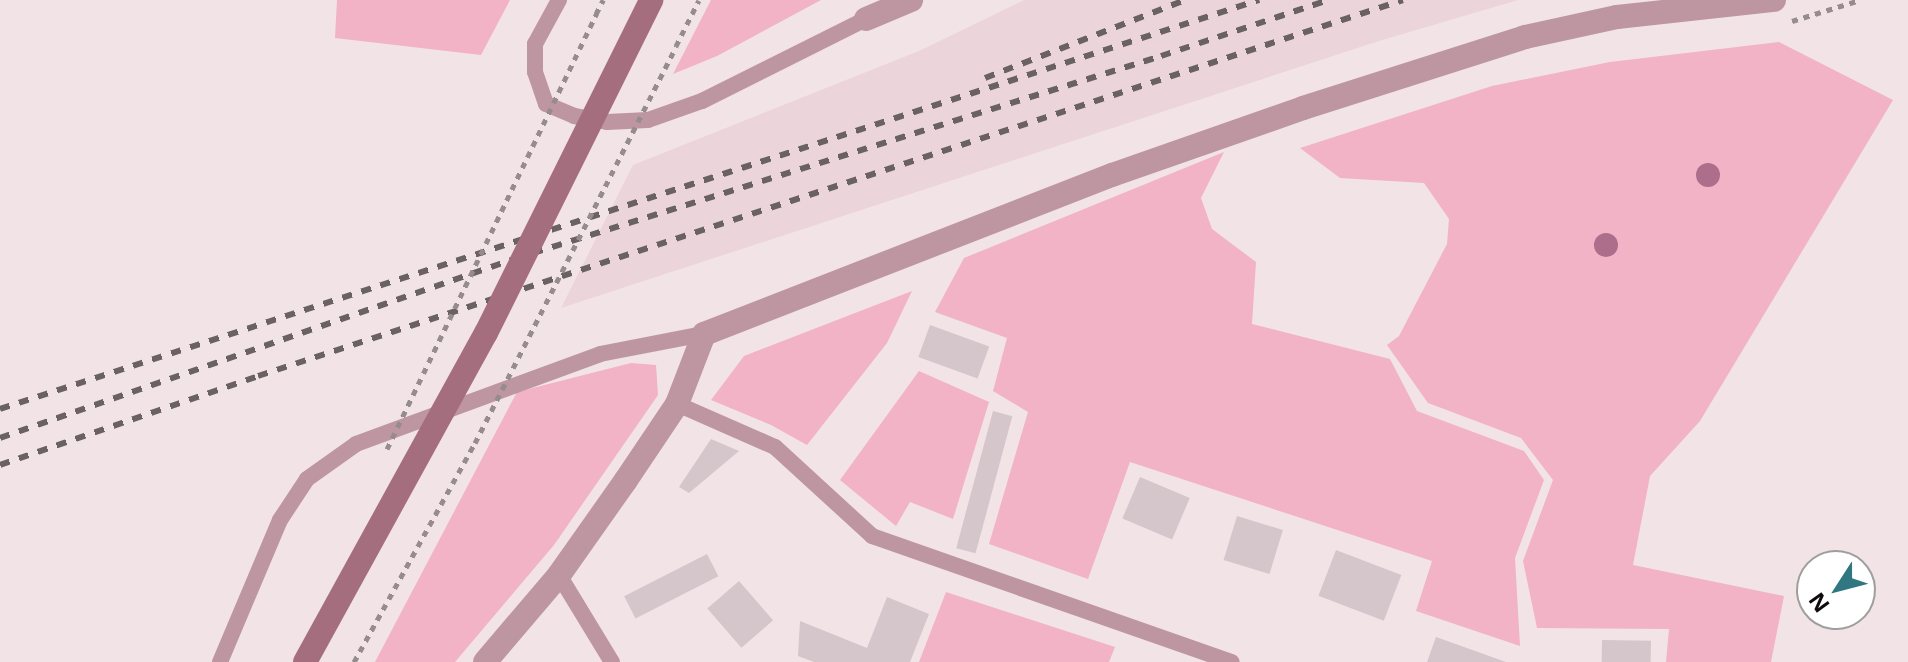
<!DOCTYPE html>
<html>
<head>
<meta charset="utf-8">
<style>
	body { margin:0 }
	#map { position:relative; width:1908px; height:662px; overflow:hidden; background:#f2e3e7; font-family:"Open Sans",sans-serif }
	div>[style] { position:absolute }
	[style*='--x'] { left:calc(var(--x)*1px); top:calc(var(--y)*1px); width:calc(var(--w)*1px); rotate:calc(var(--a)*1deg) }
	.built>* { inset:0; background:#ebd4da }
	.green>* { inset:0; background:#f1b3c5 }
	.building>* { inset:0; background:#d4c6ca; transform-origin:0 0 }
	.path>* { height:5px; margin-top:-2.5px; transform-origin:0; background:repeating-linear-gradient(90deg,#968c8e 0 6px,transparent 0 12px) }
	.lane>* { height:16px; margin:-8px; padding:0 8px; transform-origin:8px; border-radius:8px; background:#bd96a1 }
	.street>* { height:24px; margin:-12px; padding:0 12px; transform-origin:12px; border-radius:12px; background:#bd96a1 }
	.rail>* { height:6px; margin-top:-3px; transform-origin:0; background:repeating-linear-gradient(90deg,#696163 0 10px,transparent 0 20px) }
	.path-bridge>* { height:5px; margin-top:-2.5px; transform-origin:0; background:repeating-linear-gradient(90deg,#968c8e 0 6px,transparent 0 12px) }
	.secondary-bridge>* { height:24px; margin:-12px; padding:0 12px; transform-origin:12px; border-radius:12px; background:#a56e7f }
	.trees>* { width:24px; height:24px; margin:-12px; border-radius:50%; background:#ad6e8b }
	span { translate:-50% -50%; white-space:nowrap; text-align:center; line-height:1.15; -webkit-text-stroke:6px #fff; paint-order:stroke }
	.north { position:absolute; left:1796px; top:550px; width:80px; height:80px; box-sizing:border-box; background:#fff; border:2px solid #9f9e9e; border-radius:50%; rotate:234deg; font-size:22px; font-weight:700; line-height:32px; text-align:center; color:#100c0d }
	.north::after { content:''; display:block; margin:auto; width:28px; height:36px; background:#307782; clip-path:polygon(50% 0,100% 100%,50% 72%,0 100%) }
</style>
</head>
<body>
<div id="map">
	<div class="built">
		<div style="clip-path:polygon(1024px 0,1518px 0,1379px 41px,561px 308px,633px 165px,919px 51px)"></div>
	</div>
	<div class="green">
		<div style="clip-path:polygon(337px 0,510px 0,481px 55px,335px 38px)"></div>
		<div style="clip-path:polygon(711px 0,821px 0,717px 56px,673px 74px)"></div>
		<div style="clip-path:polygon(1779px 42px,1893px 100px,1700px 421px,1650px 476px,1633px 565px,1784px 596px,1771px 662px,1666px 662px,1669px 629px,1537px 628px,1523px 561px,1553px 480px,1521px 438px,1428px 403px,1387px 345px,1399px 336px,1447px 244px,1449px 219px,1424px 183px,1340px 178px,1300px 148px,1492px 86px,1610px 62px)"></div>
		<div style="clip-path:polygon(1224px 152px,1201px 198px,1212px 229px,1256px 262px,1252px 324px,1390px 359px,1417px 411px,1524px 451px,1544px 480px,1515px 558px,1520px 646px,1416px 611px,1432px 561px,1130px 462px,1088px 579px,989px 544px,1028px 412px,993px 391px,1007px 338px,935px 312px,964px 258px)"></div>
		<div style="clip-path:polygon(912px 291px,887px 343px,807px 445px,771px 425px,711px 400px,744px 356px)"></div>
		<div style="clip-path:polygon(631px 363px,656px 365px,658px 395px,554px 545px,455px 662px,375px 662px,517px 392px)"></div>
		<div style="clip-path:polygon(919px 371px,989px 402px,953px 519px,910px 502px,896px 526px,840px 480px)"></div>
		<div style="clip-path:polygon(946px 592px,1115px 647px,1109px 662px,919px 662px)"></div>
	</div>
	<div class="building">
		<div style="left:930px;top:325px;width:63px;height:34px;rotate:20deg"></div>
		<div style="left:993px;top:411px;width:20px;height:142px;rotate:15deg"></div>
		<div style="clip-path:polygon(711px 439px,739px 451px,689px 493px,679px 487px)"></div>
		<div style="left:1140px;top:477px;width:54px;height:45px;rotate:23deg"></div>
		<div style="left:1237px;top:516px;width:48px;height:46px;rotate:17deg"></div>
		<div style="left:1336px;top:550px;width:70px;height:49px;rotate:21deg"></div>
		<div style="left:707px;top:554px;width:25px;height:93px;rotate:63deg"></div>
		<div style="left:739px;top:581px;width:52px;height:42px;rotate:49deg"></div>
		<div style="clip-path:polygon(887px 597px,929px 614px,910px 662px,814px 662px,798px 656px,800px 621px,867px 648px)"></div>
		<div style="clip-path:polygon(1436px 637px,1506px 662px,1427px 662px)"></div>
		<div style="left:1602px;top:640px;width:49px;height:22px;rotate:1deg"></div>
	</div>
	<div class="path">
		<div style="--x:596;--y:14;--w:16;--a:-63"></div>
		<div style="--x:1792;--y:21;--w:71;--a:-17.2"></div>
		<div style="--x:676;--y:46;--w:51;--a:-63.4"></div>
		<div style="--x:354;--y:662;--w:250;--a:-61.1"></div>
	</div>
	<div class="lane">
		<div style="--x:559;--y:0;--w:50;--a:118.6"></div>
		<div style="--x:535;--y:44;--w:28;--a:90"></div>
		<div style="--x:535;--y:72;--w:34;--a:71"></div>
		<div style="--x:546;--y:104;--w:30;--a:23"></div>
		<div style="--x:574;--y:116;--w:34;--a:10"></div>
		<div style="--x:607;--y:122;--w:41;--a:-2.8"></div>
		<div style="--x:648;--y:120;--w:57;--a:-19.4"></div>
		<div style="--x:702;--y:101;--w:183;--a:-26.6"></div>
		<div style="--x:677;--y:404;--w:107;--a:23.7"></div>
		<div style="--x:775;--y:447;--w:132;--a:42.5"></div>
		<div style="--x:872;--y:536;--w:381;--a:19.3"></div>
		<div style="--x:559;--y:575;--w:102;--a:58.7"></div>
		<div style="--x:220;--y:662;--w:154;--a:-67.1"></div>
		<div style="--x:280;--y:520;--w:49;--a:-56.6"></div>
		<div style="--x:307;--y:479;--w:60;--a:-35.5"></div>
		<div style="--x:356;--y:444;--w:260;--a:-20.2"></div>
		<div style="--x:600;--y:354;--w:106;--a:-10.9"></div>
	</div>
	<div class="street">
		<div style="--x:866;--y:19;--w:49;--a:-22.9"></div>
		<div style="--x:485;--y:662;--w:114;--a:-49.6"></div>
		<div style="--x:559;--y:575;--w:116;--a:-54.8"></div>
		<div style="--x:626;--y:480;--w:92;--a:-56.1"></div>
		<div style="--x:677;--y:404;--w:75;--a:-68.9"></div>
		<div style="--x:704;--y:334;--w:438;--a:-21.3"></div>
		<div style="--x:1112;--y:175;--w:202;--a:-19.3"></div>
		<div style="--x:1303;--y:108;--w:233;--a:-17.7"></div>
		<div style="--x:1525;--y:37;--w:94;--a:-12.3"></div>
		<div style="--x:1617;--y:17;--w:158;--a:-6.2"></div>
	</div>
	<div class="rail">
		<div style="--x:985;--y:78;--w:215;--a:-21.3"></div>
		<div style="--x:0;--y:409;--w:1324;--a:-18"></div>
		<div style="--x:0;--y:438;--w:544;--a:-19.2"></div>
		<div style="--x:514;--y:259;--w:678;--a:-17.42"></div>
		<div style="--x:1161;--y:56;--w:176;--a:-18.5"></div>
		<div style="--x:0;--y:465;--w:273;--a:-19"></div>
		<div style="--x:258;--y:376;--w:1205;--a:-18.18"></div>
	</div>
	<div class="path-bridge">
		<div style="--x:475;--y:443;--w:445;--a:-63.1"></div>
		<div style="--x:387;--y:449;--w:483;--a:-64.3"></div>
	</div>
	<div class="secondary-bridge">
		<div style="--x:305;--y:662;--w:376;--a:-61.2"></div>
		<div style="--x:486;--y:333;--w:372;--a:-63.6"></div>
	</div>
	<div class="trees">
		<div style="left:1708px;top:175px"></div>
		<div style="left:1606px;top:245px"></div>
	</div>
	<div class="north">N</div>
</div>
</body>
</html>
